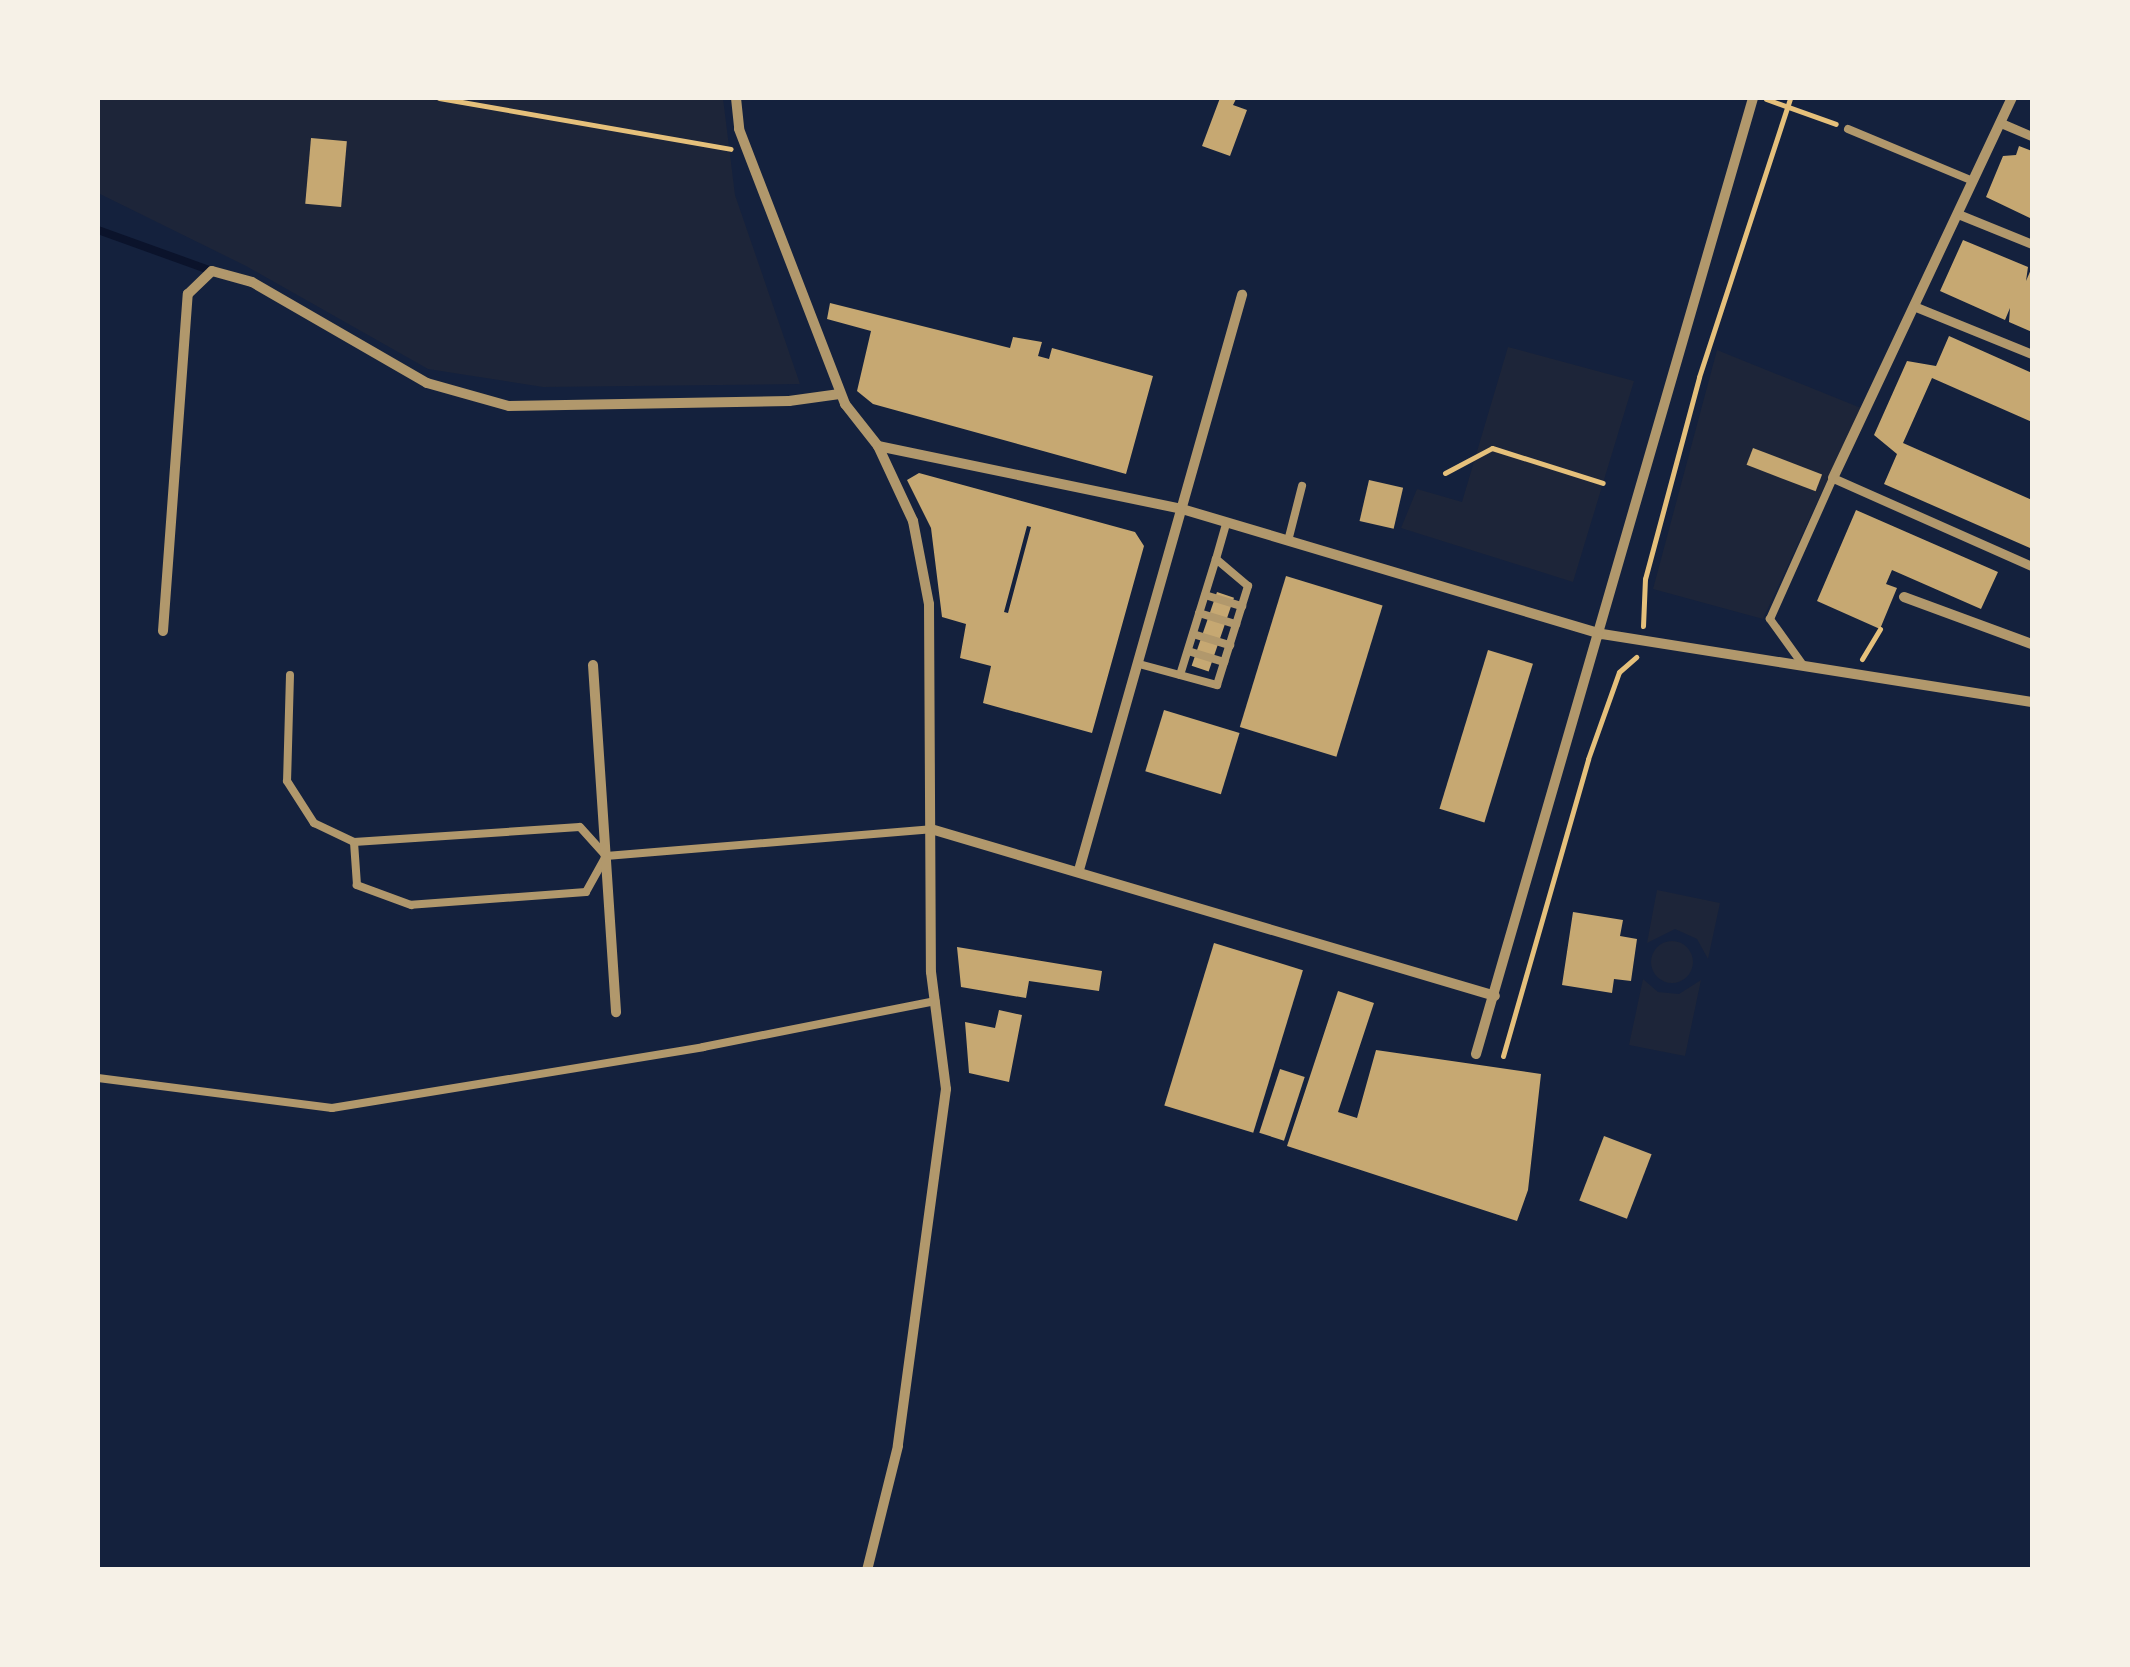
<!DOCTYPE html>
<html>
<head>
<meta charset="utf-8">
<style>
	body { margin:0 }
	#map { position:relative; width:2130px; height:1667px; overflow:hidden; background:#14213d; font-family:"Fira Sans Condensed",sans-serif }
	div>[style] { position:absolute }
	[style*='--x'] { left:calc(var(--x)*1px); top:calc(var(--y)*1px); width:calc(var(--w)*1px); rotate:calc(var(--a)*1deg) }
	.green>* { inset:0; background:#1d2539 }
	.round { border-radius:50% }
	.stream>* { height:8px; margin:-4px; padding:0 4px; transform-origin:4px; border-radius:4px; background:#0b132b }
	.building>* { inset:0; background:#c6a872; transform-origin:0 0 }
	.path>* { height:5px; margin:-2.5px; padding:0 2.5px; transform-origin:2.5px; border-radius:2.5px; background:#e5c07b }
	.service>* { height:8px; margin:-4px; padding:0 4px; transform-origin:4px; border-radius:4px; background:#b1986c }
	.pedestrian>* { height:9px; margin:-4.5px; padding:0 4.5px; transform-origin:4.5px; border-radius:4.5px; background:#b1986c }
	.minor>* { height:10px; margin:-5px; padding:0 5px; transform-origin:5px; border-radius:5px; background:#b1986c }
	span { translate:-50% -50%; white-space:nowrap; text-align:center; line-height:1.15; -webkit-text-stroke:8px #f6f1e7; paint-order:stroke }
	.frame { position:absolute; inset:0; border:100px solid #f6f1e7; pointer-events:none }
</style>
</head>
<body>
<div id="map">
	<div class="green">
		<div style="clip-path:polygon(98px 98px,723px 98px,735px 195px,800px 384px,543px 387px,428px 369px,246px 266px,98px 193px)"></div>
		<div style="clip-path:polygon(1508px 347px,1634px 381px,1573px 582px,1401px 528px,1417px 489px,1462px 502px)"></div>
		<div style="clip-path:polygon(1717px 350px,1861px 408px,1763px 619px,1653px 589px)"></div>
		<div style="clip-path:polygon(1657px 890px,1720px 903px,1708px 959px,1697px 939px,1675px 929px,1647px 943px)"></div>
		<div class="round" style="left:1651px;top:941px;width:42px;height:42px"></div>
		<div style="clip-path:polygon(1643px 979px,1658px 992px,1679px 994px,1701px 980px,1685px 1056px,1629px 1045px)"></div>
	</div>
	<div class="stream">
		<div style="--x:98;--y:230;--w:121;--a:19.8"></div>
	</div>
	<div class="building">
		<div style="clip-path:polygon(1220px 98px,1236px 99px,1233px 105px,1247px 110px,1230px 156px,1202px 146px)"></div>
		<div style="left:311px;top:138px;width:36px;height:66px;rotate:5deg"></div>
		<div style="clip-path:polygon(2019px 146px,2032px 151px,2032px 219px,1986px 197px,2003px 156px,2016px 155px)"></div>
		<div style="clip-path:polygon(1963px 240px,2028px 267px,2026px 281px,2032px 267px,2032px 332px,2009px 322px,2010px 308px,2005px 320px,1940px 291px)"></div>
		<div style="clip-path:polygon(830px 303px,1010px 348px,1013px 337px,1042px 342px,1038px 356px,1049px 359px,1052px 348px,1153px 376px,1126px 474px,873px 404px,857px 391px,871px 331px,827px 319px)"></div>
		<div style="clip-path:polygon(1949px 336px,2032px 373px,2032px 422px,1932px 378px,1903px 443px,2032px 500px,2030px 548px,1884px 484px,1897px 454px,1874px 435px,1907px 361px,1936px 366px)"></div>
		<div style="left:1753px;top:448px;width:74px;height:18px;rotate:21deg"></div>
		<div style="clip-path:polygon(evenodd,919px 473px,1135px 532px,1144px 546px,1092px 733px,983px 703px,991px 666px,960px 658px,966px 624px,942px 617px,931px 528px,907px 480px,919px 473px,1027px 526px,1031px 527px,1008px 613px,1004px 612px,1027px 526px)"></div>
		<div style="left:1369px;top:480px;width:35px;height:42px;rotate:13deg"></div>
		<div style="clip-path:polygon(1856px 510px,1998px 572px,1981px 609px,1892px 570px,1886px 584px,1897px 588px,1880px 629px,1817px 601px)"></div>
		<div style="left:1286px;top:576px;width:101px;height:158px;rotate:17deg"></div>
		<div style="left:1217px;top:592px;width:18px;height:78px;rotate:19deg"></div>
		<div style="left:1488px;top:650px;width:47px;height:166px;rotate:17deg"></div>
		<div style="left:1164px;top:710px;width:79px;height:64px;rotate:17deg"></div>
		<div style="clip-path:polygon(1573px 912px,1623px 920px,1620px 936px,1637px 939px,1631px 981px,1614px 979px,1612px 993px,1562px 985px)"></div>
		<div style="left:1214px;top:943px;width:93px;height:170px;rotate:17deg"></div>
		<div style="clip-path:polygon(957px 947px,1102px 971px,1099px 991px,1029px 981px,1026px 998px,961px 987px)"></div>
		<div style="clip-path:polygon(1338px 991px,1374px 1003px,1338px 1112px,1357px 1118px,1376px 1050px,1541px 1074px,1528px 1190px,1517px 1221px,1287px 1146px)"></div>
		<div style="clip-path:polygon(999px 1010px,1022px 1015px,1009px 1082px,969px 1073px,965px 1022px,995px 1028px)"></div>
		<div style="left:1280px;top:1069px;width:26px;height:67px;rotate:18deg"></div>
		<div style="left:1604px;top:1136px;width:51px;height:69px;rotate:21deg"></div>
	</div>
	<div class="path">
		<div style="--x:439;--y:98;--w:296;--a:9.9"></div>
		<div style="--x:1766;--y:99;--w:74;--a:19.7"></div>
		<div style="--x:1445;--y:473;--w:53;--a:-28"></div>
		<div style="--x:1492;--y:448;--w:116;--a:17.5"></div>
		<div style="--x:1643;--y:626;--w:47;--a:-87.6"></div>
		<div style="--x:1645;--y:579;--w:209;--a:-75"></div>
		<div style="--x:1699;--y:377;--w:293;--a:-71.9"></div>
		<div style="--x:1862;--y:659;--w:35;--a:-59"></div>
		<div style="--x:1503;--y:1056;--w:309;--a:-74"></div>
		<div style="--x:1588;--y:759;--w:92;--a:-70.4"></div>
		<div style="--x:1619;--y:672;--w:23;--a:-41"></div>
	</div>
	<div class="service">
		<div style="--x:1848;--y:129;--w:135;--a:22.6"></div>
		<div style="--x:1288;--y:541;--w:57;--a:-75.7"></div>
		<div style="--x:1205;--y:595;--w:39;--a:17"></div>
		<div style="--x:1199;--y:613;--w:39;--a:17"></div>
		<div style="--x:1193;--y:634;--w:39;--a:17"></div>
		<div style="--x:1188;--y:651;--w:38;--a:17"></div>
		<div style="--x:1139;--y:664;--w:81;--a:15.1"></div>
		<div style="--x:1217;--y:685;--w:104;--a:-72.6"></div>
		<div style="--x:1248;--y:586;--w:42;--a:-139.8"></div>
		<div style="--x:1216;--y:559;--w:37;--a:-74"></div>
		<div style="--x:1803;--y:665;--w:57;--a:-125.7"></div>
		<div style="--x:1770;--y:619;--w:154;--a:-65.9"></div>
		<div style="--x:290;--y:675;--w:106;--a:91.6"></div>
		<div style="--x:287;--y:781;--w:50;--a:57.3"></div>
		<div style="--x:314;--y:823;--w:44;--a:25.4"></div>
		<div style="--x:1180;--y:675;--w:121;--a:-72.8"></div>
		<div style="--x:580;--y:827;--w:39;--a:48"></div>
		<div style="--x:606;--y:856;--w:41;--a:119.1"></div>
		<div style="--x:586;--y:892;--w:175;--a:175.8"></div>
		<div style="--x:411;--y:905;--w:58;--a:-159.7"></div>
		<div style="--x:357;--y:885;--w:43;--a:-94"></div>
		<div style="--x:354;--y:842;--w:226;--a:-3.8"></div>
		<div style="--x:606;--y:856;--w:326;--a:-4.7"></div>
		<div style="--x:98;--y:1078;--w:236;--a:7.3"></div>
		<div style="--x:332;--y:1108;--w:376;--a:-9.3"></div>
		<div style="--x:703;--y:1047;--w:237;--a:-11.2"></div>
	</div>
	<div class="pedestrian">
		<div style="--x:2001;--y:123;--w:34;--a:23"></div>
		<div style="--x:1958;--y:214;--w:80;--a:22.1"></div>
		<div style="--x:1916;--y:307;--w:125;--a:22.1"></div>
		<div style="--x:1833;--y:478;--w:218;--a:23.9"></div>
	</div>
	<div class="minor">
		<div style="--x:736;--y:98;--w:31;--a:84"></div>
		<div style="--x:739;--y:129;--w:295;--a:68.9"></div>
		<div style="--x:845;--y:404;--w:53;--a:51.8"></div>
		<div style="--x:878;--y:446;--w:83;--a:65"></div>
		<div style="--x:913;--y:521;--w:85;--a:79.1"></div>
		<div style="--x:929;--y:604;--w:368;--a:89.7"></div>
		<div style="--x:931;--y:972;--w:118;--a:82.7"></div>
		<div style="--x:946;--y:1089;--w:360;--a:97.7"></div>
		<div style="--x:898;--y:1446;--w:128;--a:104"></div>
		<div style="--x:878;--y:446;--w:310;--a:11.7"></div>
		<div style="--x:1182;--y:509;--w:438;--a:16.6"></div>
		<div style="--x:1602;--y:634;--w:435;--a:9"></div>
		<div style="--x:1833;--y:478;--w:420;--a:-64.8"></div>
		<div style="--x:1904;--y:597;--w:136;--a:20.2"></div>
		<div style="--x:163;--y:631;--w:338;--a:-85.8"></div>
		<div style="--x:188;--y:294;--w:33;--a:-44"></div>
		<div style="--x:212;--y:271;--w:41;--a:15.4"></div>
		<div style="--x:252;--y:282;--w:202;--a:30"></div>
		<div style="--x:427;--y:383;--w:85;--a:15.7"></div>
		<div style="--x:509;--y:406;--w:280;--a:-1"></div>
		<div style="--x:789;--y:401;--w:51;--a:-7.8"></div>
		<div style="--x:593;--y:665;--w:348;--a:86.2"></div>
		<div style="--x:931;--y:829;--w:588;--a:16.49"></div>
		<div style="--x:1079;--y:870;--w:598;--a:-74.17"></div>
		<div style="--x:1476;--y:1054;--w:995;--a:-73.84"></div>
	</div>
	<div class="frame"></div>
</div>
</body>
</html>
